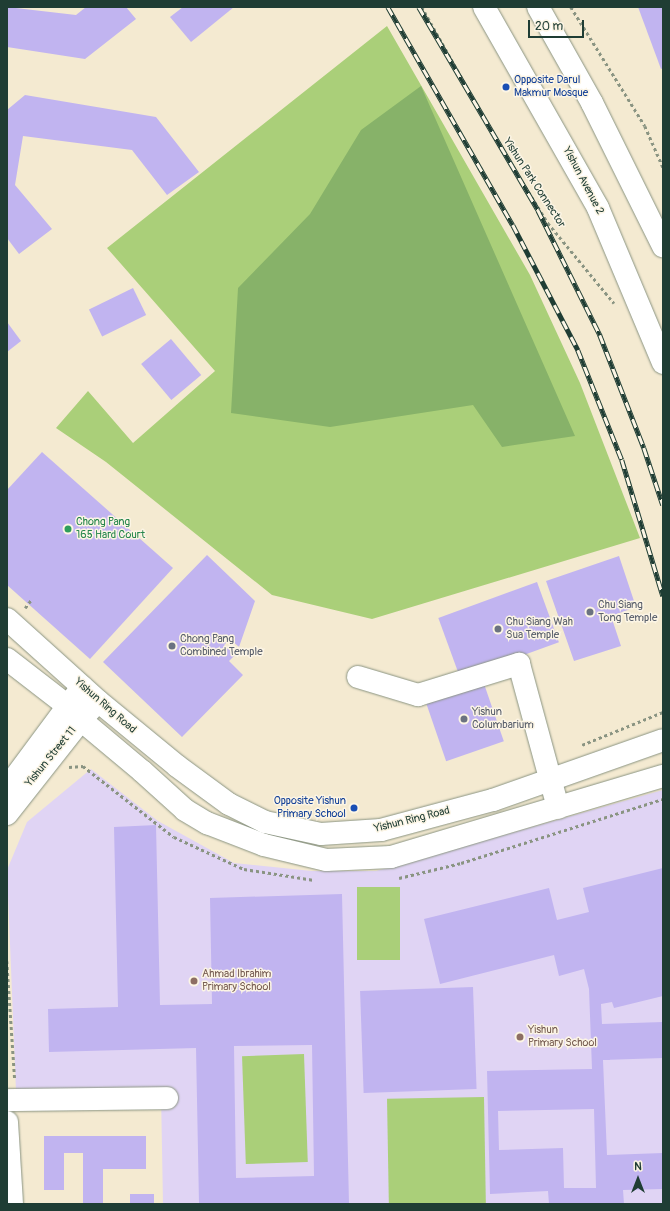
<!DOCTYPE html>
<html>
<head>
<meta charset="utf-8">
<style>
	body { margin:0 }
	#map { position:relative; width:670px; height:1211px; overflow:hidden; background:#f4ead1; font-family:Pangolin,sans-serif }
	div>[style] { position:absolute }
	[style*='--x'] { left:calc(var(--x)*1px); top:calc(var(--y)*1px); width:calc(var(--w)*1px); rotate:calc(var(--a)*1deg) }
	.built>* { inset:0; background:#e0d4f4 }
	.green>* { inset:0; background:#aacf79; transform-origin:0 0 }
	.forest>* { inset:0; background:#87b269 }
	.building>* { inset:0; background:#c1b4f0; transform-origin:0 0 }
	.path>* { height:2.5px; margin-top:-1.25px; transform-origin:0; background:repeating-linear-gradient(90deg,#8a9482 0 3px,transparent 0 6px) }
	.roads { filter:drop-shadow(0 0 1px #8a9482) drop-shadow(0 0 1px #8a9482) }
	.minor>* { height:22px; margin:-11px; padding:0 11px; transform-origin:11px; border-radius:11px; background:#fff }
	.major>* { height:22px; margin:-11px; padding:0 11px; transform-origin:11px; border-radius:11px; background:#fff }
	.rail>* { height:4.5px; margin-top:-2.25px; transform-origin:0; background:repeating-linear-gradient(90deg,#fcf5e5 0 9px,#1f3d34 0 18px); box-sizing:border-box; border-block:1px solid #1f3d34 }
	.dots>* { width:11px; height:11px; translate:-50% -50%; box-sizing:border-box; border:2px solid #fcf5e5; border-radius:50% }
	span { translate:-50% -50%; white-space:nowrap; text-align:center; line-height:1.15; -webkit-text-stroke:3px #fcf5e5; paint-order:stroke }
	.transit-label { font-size:11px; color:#164399 }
	.left { translate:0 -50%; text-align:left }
	.right { translate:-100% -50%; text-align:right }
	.street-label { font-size:11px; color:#1f3d34 }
	.leisure-label { font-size:11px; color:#27864d }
	.worship-label { font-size:11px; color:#5b616d }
	.education-label { font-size:11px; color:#785e54 }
	.frame { position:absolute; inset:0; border:8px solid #1f3d34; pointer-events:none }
	.north { position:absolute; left:618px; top:1159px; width:40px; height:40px; -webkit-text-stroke:3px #fcf5e5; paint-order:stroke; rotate:0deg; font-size:11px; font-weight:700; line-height:16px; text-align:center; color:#1f3d34 }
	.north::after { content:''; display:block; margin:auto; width:14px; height:18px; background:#1f3d34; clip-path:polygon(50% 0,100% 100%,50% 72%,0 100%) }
	.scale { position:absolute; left:528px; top:20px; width:56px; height:18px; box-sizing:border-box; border:2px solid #1f3d34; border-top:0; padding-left:5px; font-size:12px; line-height:14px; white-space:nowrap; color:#1f3d34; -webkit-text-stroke:3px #fcf5e5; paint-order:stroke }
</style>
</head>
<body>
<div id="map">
	<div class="built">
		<div style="clip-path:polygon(91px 769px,158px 821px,234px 863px,312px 871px,376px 871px,663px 790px,663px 1204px,163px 1204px,161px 1094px,16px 1091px,7px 870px,27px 822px)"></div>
	</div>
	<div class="green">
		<div style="clip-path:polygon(387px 26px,530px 275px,580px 383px,640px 538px,372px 619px,272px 595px,106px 462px,56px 428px,88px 391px,133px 443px,215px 371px,107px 248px)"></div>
		<div style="left:357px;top:887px;width:43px;height:73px"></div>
		<div style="left:304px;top:1054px;width:108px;height:62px;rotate:88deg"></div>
		<div style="left:484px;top:1097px;width:107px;height:97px;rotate:89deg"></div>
	</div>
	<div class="forest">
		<div style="clip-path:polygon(421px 86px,575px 436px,502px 447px,473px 405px,330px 427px,231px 413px,238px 288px,310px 214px,361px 130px)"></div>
	</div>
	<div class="building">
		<div style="clip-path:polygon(7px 7px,76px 15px,86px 7px,126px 7px,136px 19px,85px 59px,7px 47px)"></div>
		<div style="clip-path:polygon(183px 7px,234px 7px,191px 42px,170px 17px)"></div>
		<div style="clip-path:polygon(638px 7px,663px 7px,663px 68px,661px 69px)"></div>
		<div style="clip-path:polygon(25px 95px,156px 117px,199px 172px,167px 195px,132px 150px,23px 136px,15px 185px,52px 229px,19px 254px,7px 238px,7px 110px)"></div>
		<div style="left:133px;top:288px;width:30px;height:49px;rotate:64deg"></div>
		<div style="clip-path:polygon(7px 322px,21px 341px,7px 352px)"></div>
		<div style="left:171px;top:339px;width:47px;height:39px;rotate:50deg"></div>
		<div style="clip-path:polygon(42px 452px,173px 568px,90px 659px,7px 585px,7px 490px)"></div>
		<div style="clip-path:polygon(207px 555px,255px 601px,239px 647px,230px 639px,224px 645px,235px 655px,229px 661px,243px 675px,182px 737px,103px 662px)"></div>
		<div style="clip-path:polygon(619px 556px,636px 607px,611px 616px,621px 646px,574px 661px,546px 581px)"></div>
		<div style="left:537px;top:582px;width:64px;height:105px;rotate:70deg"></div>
		<div style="left:482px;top:678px;width:67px;height:61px;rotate:71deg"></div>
		<div style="clip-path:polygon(evenodd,156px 825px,160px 1005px,212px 1004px,210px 898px,342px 894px,349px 1204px,199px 1204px,196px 1048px,49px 1052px,48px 1009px,118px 1007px,114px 827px,156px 825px,312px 1045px,314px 1176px,236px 1178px,234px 1046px,312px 1045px)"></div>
		<div style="clip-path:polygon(evenodd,663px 868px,663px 996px,614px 1008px,612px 1002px,601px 1004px,602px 1024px,663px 1022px,663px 1058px,603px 1060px,607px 1155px,663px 1153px,663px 1189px,623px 1190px,624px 1204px,549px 1204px,548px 1191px,490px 1194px,487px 1071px,592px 1069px,589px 989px,584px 969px,559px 976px,554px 955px,440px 984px,424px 919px,549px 888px,557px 920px,589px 912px,583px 888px,663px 868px,594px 1109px,596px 1188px,564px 1188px,563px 1148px,499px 1150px,498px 1111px,594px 1109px)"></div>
		<div style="left:473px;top:987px;width:102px;height:113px;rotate:88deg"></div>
		<div style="clip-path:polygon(44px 1136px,146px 1136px,146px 1169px,103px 1169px,103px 1204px,83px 1204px,83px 1153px,64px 1153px,64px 1190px,44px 1190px)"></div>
		<div style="left:130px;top:1194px;width:24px;height:10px"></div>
	</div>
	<div class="path">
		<div style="--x:422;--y:7;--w:159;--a:60.7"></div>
		<div style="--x:500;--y:146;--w:91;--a:58.1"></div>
		<div style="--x:548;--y:223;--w:104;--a:50.5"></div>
		<div style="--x:571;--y:7;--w:140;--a:58.1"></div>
		<div style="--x:645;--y:126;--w:45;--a:66.3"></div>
		<div style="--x:25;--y:608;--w:10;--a:-53"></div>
		<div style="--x:582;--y:745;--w:87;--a:-22.2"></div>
		<div style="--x:69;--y:767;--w:14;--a:-4"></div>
		<div style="--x:83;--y:766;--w:115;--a:38"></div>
		<div style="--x:174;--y:837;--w:77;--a:24.6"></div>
		<div style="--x:244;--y:869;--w:71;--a:8.9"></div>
		<div style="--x:399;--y:878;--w:64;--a:-13.6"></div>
		<div style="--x:461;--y:863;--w:212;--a:-17.6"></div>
		<div style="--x:7;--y:961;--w:119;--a:86.2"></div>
	</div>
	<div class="roads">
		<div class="minor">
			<div style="--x:358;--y:677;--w:63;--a:16.7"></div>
			<div style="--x:418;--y:695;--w:106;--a:-17.1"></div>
			<div style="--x:519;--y:664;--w:149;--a:74.8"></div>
			<div style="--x:7;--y:788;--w:126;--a:-53.4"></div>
			<div style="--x:7;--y:814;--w:120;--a:-51.8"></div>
			<div style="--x:81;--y:720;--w:25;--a:-48"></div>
			<div style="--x:7;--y:1100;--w:160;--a:-0.7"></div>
			<div style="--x:7;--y:1122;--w:82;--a:86.5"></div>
		</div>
		<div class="major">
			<div style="--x:484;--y:7;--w:231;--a:60.4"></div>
			<div style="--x:598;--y:208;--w:168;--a:67.2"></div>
			<div style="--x:538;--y:7;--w:110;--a:60.6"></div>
			<div style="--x:592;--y:103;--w:160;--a:63.6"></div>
			<div style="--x:7;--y:619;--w:122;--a:42"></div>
			<div style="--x:98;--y:701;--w:102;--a:39.4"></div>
			<div style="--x:177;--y:766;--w:64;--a:36.2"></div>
			<div style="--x:229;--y:804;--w:40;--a:26.6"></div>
			<div style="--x:265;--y:822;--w:57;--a:12.1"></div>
			<div style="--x:321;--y:834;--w:60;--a:-3.8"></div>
			<div style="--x:381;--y:830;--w:116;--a:-15"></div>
			<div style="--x:493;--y:800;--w:180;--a:-19.4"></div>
			<div style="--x:7;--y:659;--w:78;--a:37.7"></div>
			<div style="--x:69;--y:707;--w:18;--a:47"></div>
			<div style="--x:81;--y:720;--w:80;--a:39.9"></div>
			<div style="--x:142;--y:771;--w:58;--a:42.2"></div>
			<div style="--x:185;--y:810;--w:26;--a:31"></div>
			<div style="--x:207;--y:823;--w:61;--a:21.1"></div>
			<div style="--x:264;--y:845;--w:64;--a:13.6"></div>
			<div style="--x:326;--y:860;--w:65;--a:-2.6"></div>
			<div style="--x:391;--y:857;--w:284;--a:-16.6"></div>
		</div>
	</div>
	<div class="rail">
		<div style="--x:388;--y:7;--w:251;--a:60.2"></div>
		<div style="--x:513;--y:225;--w:141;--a:62.5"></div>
		<div style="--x:578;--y:350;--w:118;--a:68.2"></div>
		<div style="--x:622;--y:460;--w:142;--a:73.2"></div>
		<div style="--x:419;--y:7;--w:235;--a:59.6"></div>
		<div style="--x:538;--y:210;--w:140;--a:63.6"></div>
		<div style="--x:600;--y:335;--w:121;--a:68.7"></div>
		<div style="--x:644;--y:448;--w:60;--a:71.6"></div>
	</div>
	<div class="dots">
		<div style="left:506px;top:87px;background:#1a4fb4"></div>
		<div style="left:68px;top:529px;background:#2e9e5b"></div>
		<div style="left:590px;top:612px;background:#6b7280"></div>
		<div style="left:498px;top:629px;background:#6b7280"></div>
		<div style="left:172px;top:646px;background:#6b7280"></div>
		<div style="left:464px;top:719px;background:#6b7280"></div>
		<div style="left:354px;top:808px;background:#1a4fb4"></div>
		<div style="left:194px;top:981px;background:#8d6e63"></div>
		<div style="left:520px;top:1037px;background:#8d6e63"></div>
	</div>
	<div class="transit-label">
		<span class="left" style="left:514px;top:87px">Opposite Darul<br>Makmur Mosque</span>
		<span class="right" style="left:346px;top:808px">Opposite Yishun<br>Primary School</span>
	</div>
	<div class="street-label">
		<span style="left:583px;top:181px;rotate:62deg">Yishun Avenue 2</span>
		<span style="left:534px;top:183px;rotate:57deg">Yishun Park Connector</span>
		<span style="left:105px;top:706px;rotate:41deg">Yishun Ring Road</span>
		<span style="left:51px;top:757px;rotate:-51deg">Yishun Street 11</span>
		<span style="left:412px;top:820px;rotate:-14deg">Yishun Ring Road</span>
	</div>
	<div class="leisure-label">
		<span class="left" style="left:76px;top:529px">Chong Pang<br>165 Hard Court</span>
	</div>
	<div class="worship-label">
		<span class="left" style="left:598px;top:612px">Chu Siang<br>Tong Temple</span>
		<span class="left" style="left:506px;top:629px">Chu Siang Wah<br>Sua Temple</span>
		<span class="left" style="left:180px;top:646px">Chong Pang<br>Combined Temple</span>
		<span class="left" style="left:472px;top:719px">Yishun<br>Columbarium</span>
	</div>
	<div class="education-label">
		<span class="left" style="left:202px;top:981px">Ahmad Ibrahim<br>Primary School</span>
		<span class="left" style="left:528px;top:1037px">Yishun<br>Primary School</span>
	</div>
	<div class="frame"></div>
	<div class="north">N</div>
	<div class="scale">20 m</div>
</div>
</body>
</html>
